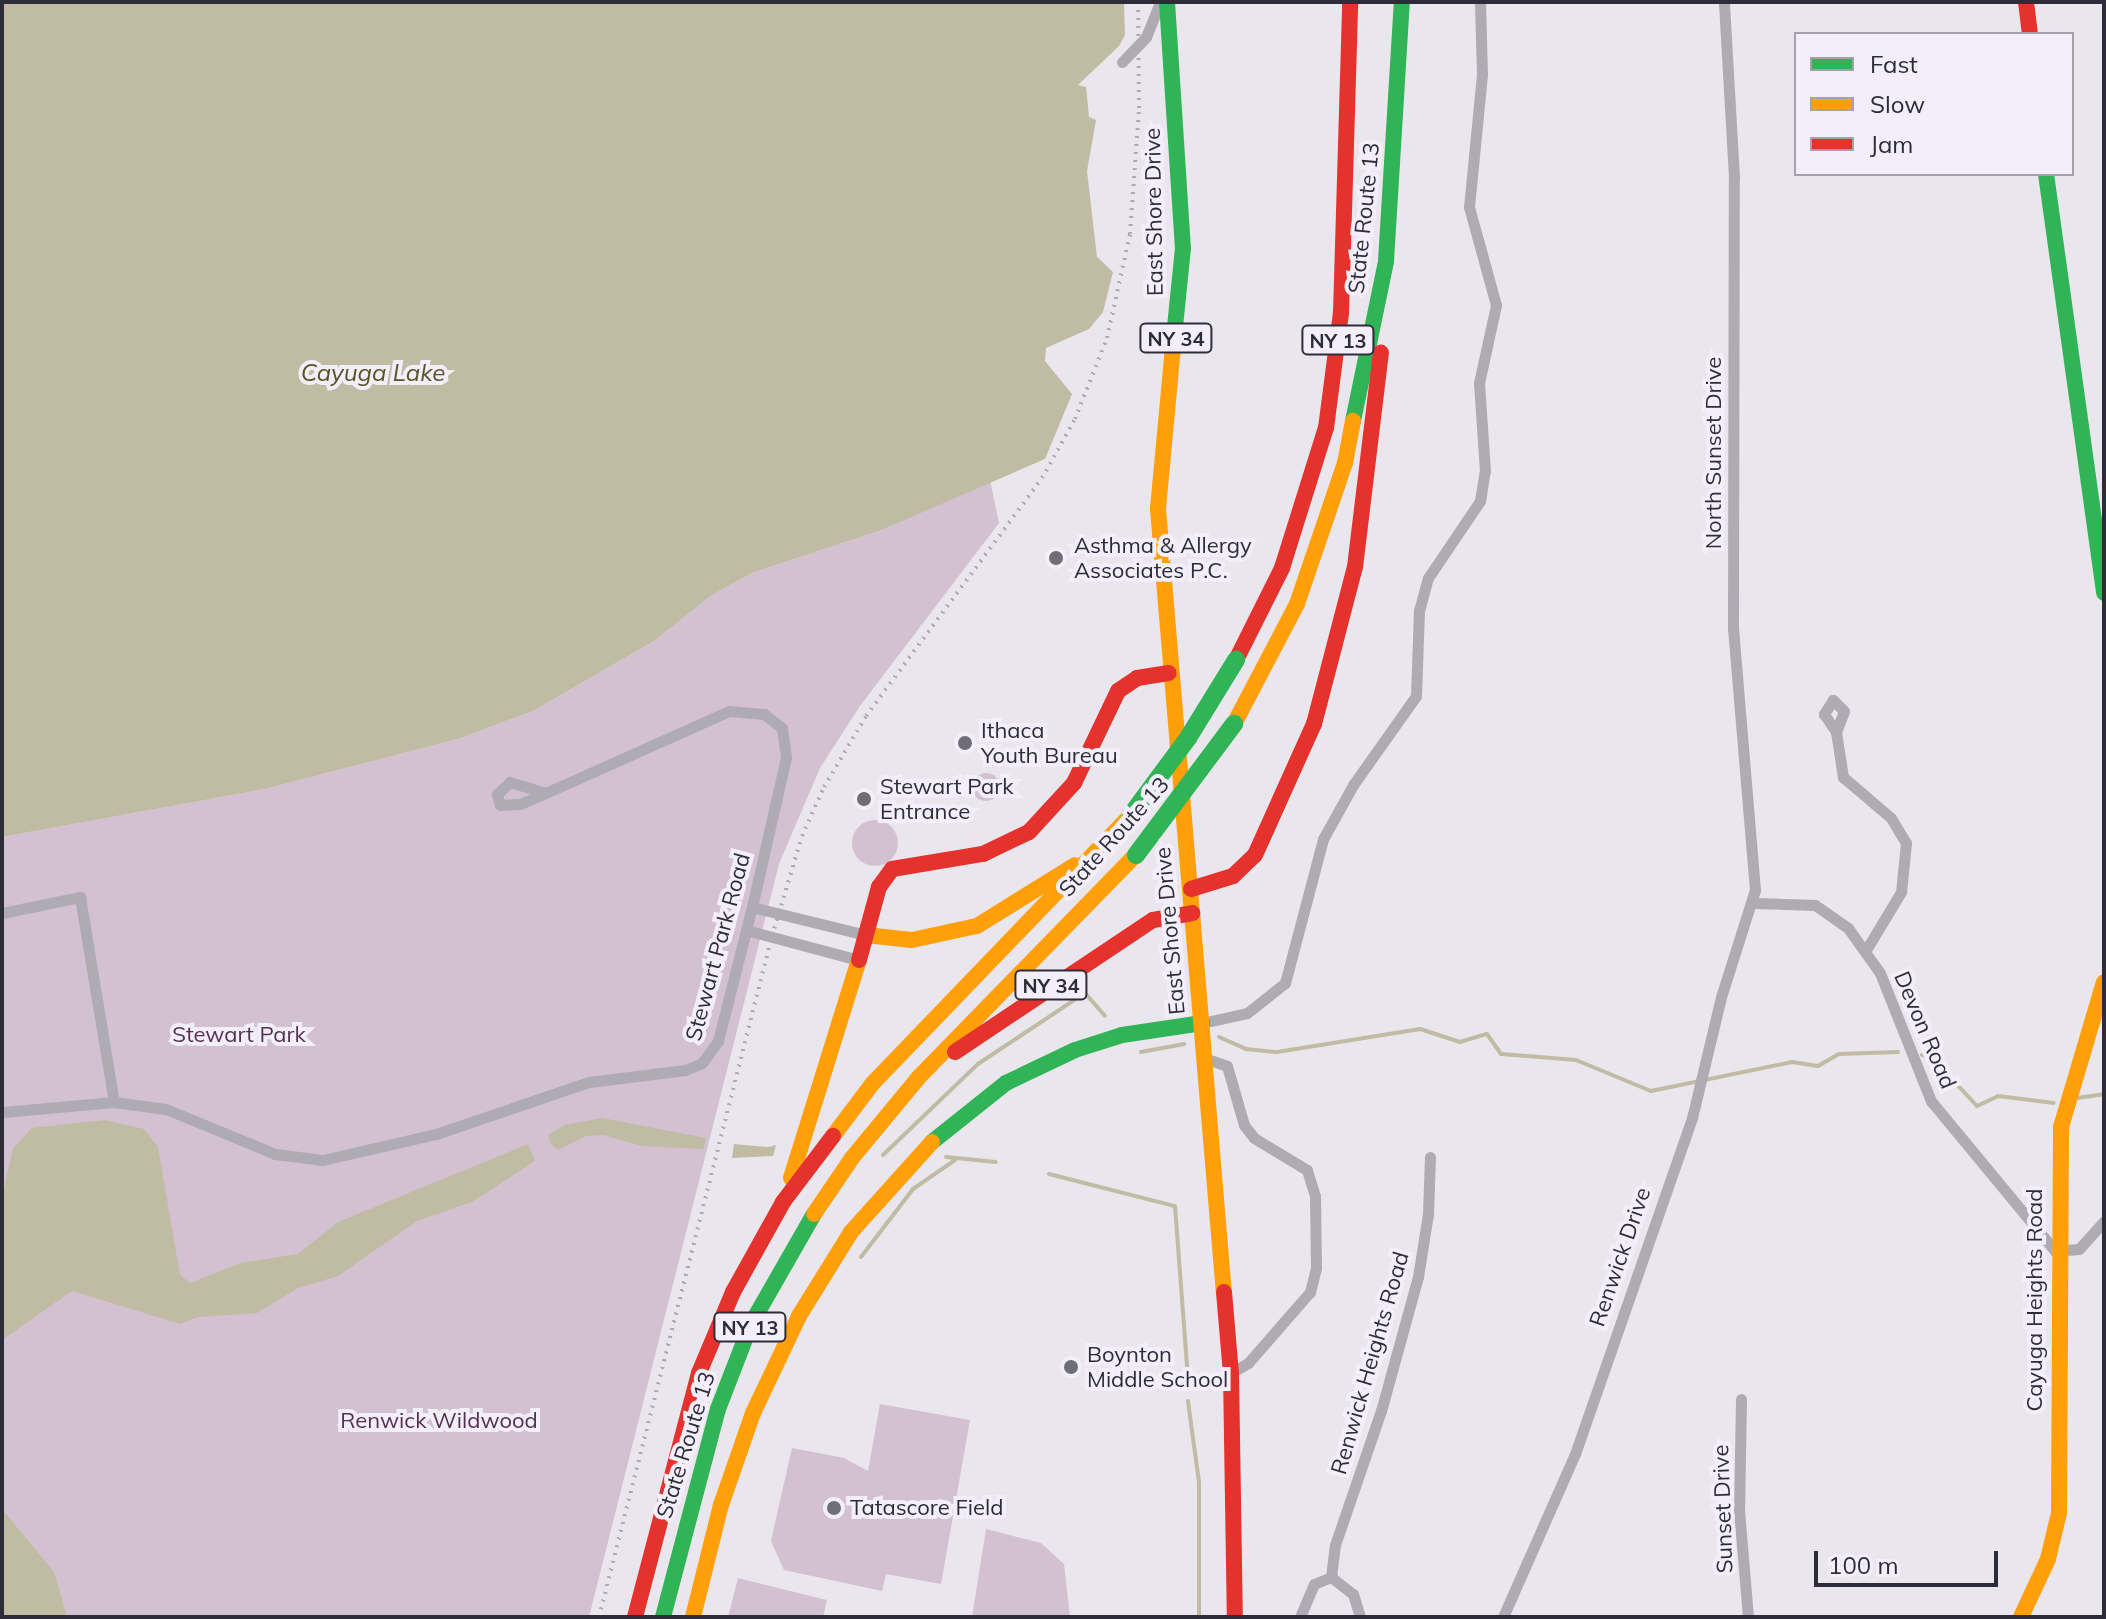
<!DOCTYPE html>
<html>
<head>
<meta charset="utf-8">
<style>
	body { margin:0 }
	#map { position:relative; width:2106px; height:1619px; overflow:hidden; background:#e9e6ee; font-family:Mulish,sans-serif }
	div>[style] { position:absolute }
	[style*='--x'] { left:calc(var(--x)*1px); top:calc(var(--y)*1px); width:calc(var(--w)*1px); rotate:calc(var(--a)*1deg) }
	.green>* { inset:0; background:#d3c1d2 }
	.round { border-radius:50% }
	.water>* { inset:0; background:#c0bba3 }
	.stream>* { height:4px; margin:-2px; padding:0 2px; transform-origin:2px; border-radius:2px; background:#c0bba3 }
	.street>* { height:11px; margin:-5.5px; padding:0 5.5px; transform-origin:5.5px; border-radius:5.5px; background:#aeabb5 }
	.fast>* { height:16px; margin:-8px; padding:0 8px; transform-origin:8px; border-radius:8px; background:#30b455 }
	.slow>* { height:16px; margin:-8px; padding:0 8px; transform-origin:8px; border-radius:8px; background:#ff9f0a }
	.jam>* { height:16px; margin:-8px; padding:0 8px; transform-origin:8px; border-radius:8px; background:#e5322d }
	.rail>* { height:4px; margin-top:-2px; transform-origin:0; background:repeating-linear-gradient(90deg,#adaab2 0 2px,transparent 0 8px) }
	.fast-bridge>* { height:18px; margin:-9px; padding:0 9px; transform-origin:9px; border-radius:9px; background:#30b455 }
	.dots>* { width:22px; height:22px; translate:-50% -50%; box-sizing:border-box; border:4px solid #f3effa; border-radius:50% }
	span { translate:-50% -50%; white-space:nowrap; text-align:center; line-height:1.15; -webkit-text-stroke:8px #f3effa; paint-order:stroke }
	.shield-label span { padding:2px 6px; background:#f3effa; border:2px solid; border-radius:6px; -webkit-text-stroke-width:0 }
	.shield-label { font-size:20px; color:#2e2c39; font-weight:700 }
	.street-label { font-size:22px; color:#2e2c39 }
	.poi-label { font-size:22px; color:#2e2c39 }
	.left { translate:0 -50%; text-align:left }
	.park-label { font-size:22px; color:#56314f }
	.water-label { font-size:24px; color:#595324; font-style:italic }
	.frame { position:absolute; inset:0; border:4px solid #2e2c39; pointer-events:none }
	.legend { position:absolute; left:1794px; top:32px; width:280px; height:144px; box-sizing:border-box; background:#f3effa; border:2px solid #a4a1ad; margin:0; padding:10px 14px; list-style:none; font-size:24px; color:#2e2c39 }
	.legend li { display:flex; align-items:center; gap:16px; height:40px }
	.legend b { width:40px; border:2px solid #a4a1ad }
	.scale { position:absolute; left:1814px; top:1551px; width:184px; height:36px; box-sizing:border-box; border:4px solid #2e2c39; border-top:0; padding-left:10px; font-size:24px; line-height:28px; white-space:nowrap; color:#2e2c39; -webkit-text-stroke:6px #f3effa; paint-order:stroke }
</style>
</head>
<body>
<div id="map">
	<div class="green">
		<div style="clip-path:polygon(990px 480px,999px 523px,860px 706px,820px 768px,779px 864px,589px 1617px,2px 1617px,2px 837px,265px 789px,458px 739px,533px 711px,654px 641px,712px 595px,752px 573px,879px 531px)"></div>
		<div class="round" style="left:972px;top:773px;width:28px;height:28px"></div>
		<div class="round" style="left:852px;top:820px;width:46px;height:46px"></div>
		<div style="clip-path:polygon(880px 1404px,970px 1420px,941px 1584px,886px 1574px,882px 1591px,784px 1570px,771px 1541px,792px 1448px,844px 1458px,868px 1471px)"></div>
		<div style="clip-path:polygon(986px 1529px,1041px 1543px,1064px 1564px,1070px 1617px,972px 1617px)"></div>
		<div style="clip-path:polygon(738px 1578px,827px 1600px,823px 1617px,728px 1617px)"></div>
	</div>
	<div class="water">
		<div style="clip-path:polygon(2px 2px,1124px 2px,1125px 35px,1119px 46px,1078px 85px,1086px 87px,1089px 117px,1096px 120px,1087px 171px,1097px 257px,1113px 272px,1103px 312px,1089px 329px,1046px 348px,1045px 361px,1072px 394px,1045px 459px,879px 531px,752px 573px,712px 595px,654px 641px,533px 711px,458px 739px,265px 789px,2px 837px)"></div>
		<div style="clip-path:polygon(602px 1118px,706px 1138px,705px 1144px,703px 1149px,641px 1146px,604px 1135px,586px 1136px,558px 1150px,551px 1144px,548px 1135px,565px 1125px)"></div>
		<div style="clip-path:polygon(105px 1120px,144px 1129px,158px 1147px,180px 1275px,190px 1283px,240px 1263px,298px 1254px,338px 1222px,528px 1144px,535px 1161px,472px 1202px,417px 1221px,338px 1276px,298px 1288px,257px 1313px,199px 1317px,180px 1324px,72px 1291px,2px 1340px,2px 1199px,13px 1148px,32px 1128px)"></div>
		<div style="clip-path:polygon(734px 1144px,768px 1147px,776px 1145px,773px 1156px,732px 1158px)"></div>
		<div style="clip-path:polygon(2px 1509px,54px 1572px,67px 1617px,2px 1617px)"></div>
	</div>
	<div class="stream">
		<div style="--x:1219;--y:1037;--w:30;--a:24"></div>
		<div style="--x:1246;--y:1049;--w:31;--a:6"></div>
		<div style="--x:1277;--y:1052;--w:145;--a:-9.1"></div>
		<div style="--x:1420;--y:1029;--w:42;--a:18"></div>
		<div style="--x:1460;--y:1042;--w:28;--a:-17"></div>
		<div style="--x:1487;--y:1034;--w:24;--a:55"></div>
		<div style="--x:1501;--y:1054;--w:75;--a:4.6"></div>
		<div style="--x:1576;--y:1060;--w:81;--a:22.5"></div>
		<div style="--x:1651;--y:1091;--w:144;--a:-11.6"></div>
		<div style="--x:1792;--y:1062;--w:26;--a:9"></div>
		<div style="--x:1818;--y:1066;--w:24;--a:-30"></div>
		<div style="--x:1839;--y:1054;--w:59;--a:-1.9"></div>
		<div style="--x:1141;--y:1052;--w:44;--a:-10.5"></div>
		<div style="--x:1922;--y:1055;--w:13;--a:23"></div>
		<div style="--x:1934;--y:1060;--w:63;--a:46.9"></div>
		<div style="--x:1977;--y:1106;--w:23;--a:-25"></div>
		<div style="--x:1998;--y:1096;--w:56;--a:7.1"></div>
		<div style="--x:2077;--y:1098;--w:27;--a:-8"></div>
		<div style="--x:883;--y:1155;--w:132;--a:-43.8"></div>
		<div style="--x:978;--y:1064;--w:128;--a:-33.6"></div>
		<div style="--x:1085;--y:993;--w:30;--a:49"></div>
		<div style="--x:946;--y:1157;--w:50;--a:5.7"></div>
		<div style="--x:1049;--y:1174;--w:130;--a:14.3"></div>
		<div style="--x:1175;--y:1206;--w:174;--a:85.7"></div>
		<div style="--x:861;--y:1257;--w:86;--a:-52.6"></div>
		<div style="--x:913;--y:1189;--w:51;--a:-34.6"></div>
		<div style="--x:1188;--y:1401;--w:82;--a:82.3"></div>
		<div style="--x:1199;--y:1482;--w:135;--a:90"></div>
	</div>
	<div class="street">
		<div style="--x:1122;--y:62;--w:35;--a:-46"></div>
		<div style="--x:1146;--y:37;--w:38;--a:-68"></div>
		<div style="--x:1836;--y:732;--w:22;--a:-69"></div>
		<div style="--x:1844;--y:711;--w:16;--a:-135"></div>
		<div style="--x:1833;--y:700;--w:17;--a:123"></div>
		<div style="--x:1824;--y:714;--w:22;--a:56"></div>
		<div style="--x:1836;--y:732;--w:46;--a:81.2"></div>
		<div style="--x:1843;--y:777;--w:63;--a:40.5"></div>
		<div style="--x:1891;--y:818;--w:29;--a:59"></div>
		<div style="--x:1906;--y:843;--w:49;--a:95.8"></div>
		<div style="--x:1901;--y:892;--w:68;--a:121.1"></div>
		<div style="--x:1753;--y:903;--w:62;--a:1.8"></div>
		<div style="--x:1815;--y:905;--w:40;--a:34.9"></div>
		<div style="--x:1848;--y:928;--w:55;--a:54.6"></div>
		<div style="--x:1880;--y:973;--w:138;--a:68.3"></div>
		<div style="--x:1931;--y:1101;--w:195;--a:50.4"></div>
		<div style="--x:2055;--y:1251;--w:24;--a:-5"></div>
		<div style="--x:2079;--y:1249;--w:38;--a:-48"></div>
		<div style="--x:752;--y:907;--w:117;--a:13.8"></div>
		<div style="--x:2;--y:913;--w:80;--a:-11.6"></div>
		<div style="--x:80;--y:897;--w:208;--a:80.6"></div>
		<div style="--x:114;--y:1102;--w:112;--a:174.9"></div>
		<div style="--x:746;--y:930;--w:117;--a:14.9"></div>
		<div style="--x:1202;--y:1023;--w:46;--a:-12.5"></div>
		<div style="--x:1247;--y:1013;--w:48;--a:-38.3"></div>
		<div style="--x:1285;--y:983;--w:149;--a:-75.2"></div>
		<div style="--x:1323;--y:839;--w:62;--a:-60.9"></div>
		<div style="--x:1353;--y:785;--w:109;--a:-54.7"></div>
		<div style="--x:1416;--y:696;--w:85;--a:-88"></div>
		<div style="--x:1419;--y:611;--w:34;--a:-75"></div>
		<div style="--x:1428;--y:578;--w:93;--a:-56"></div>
		<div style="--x:1480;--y:501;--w:30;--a:-81"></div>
		<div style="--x:1485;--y:471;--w:88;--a:-93.9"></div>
		<div style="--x:1479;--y:383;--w:80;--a:-77.7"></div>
		<div style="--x:1496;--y:305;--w:102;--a:-105.4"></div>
		<div style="--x:1469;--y:207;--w:134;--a:-84.4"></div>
		<div style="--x:1482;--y:74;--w:72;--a:-91.6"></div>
		<div style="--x:1204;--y:1058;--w:24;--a:19"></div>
		<div style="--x:1227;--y:1066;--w:61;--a:73.9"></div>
		<div style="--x:1244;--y:1125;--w:16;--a:52"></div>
		<div style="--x:1254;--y:1138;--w:62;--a:31.1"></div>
		<div style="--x:1307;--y:1170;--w:27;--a:73"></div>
		<div style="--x:1315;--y:1196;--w:72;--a:89.2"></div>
		<div style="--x:1316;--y:1268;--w:25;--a:104"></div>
		<div style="--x:1310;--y:1292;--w:94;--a:131.1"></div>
		<div style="--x:1248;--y:1363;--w:20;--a:150"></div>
		<div style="--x:114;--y:1102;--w:52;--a:7.7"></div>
		<div style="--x:166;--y:1109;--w:118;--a:22.4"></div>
		<div style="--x:275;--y:1154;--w:48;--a:7.1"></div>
		<div style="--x:323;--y:1160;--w:116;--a:-13"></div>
		<div style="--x:436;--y:1134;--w:162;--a:-18.8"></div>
		<div style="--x:589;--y:1082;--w:97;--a:-7.1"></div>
		<div style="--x:685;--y:1070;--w:18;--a:-22"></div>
		<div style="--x:702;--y:1063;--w:27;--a:-54"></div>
		<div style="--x:718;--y:1041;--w:138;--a:-75.8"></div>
		<div style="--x:752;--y:907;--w:154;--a:-77.2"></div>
		<div style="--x:786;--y:757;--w:29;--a:-98"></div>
		<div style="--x:782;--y:728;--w:23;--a:-142"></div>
		<div style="--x:764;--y:714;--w:35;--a:-175"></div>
		<div style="--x:729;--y:711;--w:201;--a:155.9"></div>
		<div style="--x:546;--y:793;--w:38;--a:-163"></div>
		<div style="--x:510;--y:782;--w:18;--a:137"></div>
		<div style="--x:497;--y:794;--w:11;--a:75"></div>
		<div style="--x:500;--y:805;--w:20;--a:-3"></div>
		<div style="--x:520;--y:804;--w:28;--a:-23"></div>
		<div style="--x:1741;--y:1399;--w:111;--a:91"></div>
		<div style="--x:1739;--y:1510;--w:107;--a:85.2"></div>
		<div style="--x:1331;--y:1577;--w:32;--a:-83"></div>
		<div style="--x:1335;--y:1545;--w:142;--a:-71.1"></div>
		<div style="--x:1381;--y:1411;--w:139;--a:-74.6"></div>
		<div style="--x:1418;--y:1277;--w:64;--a:-81"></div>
		<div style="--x:1428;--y:1214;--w:57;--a:-88"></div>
		<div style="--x:1300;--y:1617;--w:36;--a:-67"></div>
		<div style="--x:1314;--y:1584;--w:18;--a:-22"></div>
		<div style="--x:1331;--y:1577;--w:28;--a:38"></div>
		<div style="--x:1353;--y:1594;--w:24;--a:73"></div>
		<div style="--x:1503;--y:1617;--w:178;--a:-66.2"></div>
		<div style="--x:1575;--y:1454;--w:356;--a:-70.8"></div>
		<div style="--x:1692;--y:1118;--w:124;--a:-76.5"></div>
		<div style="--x:1721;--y:997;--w:112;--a:-72.4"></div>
		<div style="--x:1755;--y:890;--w:263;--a:-94.8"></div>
		<div style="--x:1733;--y:628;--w:451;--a:-89.9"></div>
		<div style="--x:1734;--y:177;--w:175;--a:-93.3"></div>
	</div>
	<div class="fast">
		<div style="--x:1167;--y:2;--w:247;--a:86.3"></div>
		<div style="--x:1183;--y:248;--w:100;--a:95.8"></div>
		<div style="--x:2046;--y:174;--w:423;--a:82.1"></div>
		<div style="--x:1353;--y:421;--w:163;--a:-78.3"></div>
		<div style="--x:1386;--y:261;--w:259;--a:-86.5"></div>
		<div style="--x:932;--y:1142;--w:95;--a:-38.6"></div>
		<div style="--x:1006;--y:1083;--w:76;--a:-25.6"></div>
		<div style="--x:1075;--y:1050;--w:49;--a:-17.7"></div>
		<div style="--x:1122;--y:1035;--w:81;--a:-8.5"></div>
		<div style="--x:663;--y:1617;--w:215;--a:-75.2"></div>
		<div style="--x:718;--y:1409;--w:91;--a:-68.8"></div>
		<div style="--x:751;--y:1324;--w:127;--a:-60.2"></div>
	</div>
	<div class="slow">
		<div style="--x:1173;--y:347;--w:163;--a:95.3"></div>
		<div style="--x:1158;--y:509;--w:405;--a:85.2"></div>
		<div style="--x:1234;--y:724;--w:136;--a:-62.3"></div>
		<div style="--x:1297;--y:604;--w:149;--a:-71.2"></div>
		<div style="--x:1345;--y:463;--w:43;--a:-79.2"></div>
		<div style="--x:1192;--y:913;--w:380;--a:85.2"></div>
		<div style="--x:866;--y:935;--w:46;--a:6.2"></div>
		<div style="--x:912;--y:940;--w:66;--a:-12.2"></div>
		<div style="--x:977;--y:926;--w:115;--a:-31.9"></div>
		<div style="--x:833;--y:1136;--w:66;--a:-53"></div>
		<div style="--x:873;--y:1083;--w:372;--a:-46.1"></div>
		<div style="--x:791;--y:1178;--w:228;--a:-72.7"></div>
		<div style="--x:814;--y:1214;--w:68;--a:-55.8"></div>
		<div style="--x:852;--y:1158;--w:105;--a:-50.4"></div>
		<div style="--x:919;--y:1077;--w:310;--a:-45.7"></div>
		<div style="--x:693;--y:1617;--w:115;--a:-76"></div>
		<div style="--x:721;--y:1505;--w:97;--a:-70.8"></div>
		<div style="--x:753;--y:1413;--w:107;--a:-64.6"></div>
		<div style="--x:799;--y:1316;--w:99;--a:-58.2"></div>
		<div style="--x:851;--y:1232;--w:121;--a:-48"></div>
		<div style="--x:2021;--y:1617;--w:64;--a:-65"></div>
		<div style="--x:2048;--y:1559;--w:47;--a:-76.6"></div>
		<div style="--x:2059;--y:1513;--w:386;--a:-89.7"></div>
		<div style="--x:2061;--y:1127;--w:151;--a:-73.5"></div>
	</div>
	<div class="jam">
		<div style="--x:2026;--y:2;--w:32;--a:83"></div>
		<div style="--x:1236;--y:660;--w:103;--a:-63.4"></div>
		<div style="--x:1282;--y:568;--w:147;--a:-72.6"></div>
		<div style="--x:1326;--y:428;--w:116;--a:-82.6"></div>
		<div style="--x:1341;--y:313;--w:311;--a:-88.3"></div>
		<div style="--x:1191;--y:889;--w:44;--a:-17.2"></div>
		<div style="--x:1233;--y:876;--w:30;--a:-44"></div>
		<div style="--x:1255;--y:855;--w:144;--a:-65.8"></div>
		<div style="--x:1314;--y:724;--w:162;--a:-75.4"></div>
		<div style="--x:1355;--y:567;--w:216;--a:-83.1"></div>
		<div style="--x:859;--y:960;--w:76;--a:-74.7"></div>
		<div style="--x:879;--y:887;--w:22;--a:-54"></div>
		<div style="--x:892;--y:869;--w:92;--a:-9.4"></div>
		<div style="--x:983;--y:854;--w:51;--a:-25.6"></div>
		<div style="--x:1029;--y:832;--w:67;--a:-47.4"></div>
		<div style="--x:1074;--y:783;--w:102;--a:-64.4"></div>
		<div style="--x:1118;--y:691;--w:23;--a:-34"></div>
		<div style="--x:1137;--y:678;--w:32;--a:-9"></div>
		<div style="--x:955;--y:1052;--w:238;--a:-33.7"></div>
		<div style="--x:1153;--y:920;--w:40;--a:-10"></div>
		<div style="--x:1224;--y:1292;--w:81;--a:85.1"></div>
		<div style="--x:1231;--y:1373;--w:244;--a:89.1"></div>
		<div style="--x:635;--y:1617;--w:252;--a:-75.3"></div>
		<div style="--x:699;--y:1373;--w:88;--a:-67.2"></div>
		<div style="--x:733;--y:1292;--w:103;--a:-60.9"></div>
		<div style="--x:783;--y:1202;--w:83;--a:-52.9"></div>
	</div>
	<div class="rail">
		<div style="--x:599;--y:1617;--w:703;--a:-75.75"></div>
		<div style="--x:772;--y:936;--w:104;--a:-73.3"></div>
		<div style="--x:802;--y:836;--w:54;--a:-65.8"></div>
		<div style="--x:824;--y:787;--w:82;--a:-59.4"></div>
		<div style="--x:866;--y:716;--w:296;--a:-53.5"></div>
		<div style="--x:1042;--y:478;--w:68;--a:-60.8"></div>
		<div style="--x:1075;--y:419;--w:87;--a:-68.4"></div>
		<div style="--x:1107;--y:338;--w:107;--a:-77.5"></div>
		<div style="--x:1130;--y:234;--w:126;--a:-85.9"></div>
		<div style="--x:1139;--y:108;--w:106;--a:-90.5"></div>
	</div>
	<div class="fast-bridge">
		<div style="--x:1131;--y:815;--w:96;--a:-53.5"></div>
		<div style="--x:1188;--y:738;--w:92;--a:-58.4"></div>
		<div style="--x:1136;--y:855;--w:164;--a:-53.2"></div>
	</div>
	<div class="dots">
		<div style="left:1056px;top:558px;background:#6f6d78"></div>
		<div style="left:965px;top:743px;background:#6f6d78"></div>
		<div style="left:864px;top:799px;background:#6f6d78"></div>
		<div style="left:1071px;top:1367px;background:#6f6d78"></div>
		<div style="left:834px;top:1508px;background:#6f6d78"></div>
	</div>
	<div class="shield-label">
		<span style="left:1176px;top:338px">NY 34</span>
		<span style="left:1338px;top:340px">NY 13</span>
		<span style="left:1051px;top:985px">NY 34</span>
		<span style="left:750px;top:1327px">NY 13</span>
	</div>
	<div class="street-label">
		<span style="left:1154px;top:212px;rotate:-91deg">East Shore Drive</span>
		<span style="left:1364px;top:218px;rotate:-84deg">State Route 13</span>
		<span style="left:1714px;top:453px;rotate:-90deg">North Sunset Drive</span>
		<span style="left:1114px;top:837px;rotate:-48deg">State Route 13</span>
		<span style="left:1170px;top:931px;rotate:-95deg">East Shore Drive</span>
		<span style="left:718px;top:947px;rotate:-75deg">Stewart Park Road</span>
		<span style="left:1925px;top:1030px;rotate:67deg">Devon Road</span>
		<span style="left:1620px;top:1257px;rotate:-71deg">Renwick Drive</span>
		<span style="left:2035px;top:1300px;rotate:-90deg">Cayuga Heights Road</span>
		<span style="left:1370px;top:1363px;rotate:-74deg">Renwick Heights Road</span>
		<span style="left:686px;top:1445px;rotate:-73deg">State Route 13</span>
		<span style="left:1723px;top:1509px;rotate:-92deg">Sunset Drive</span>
	</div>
	<div class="poi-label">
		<span class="left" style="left:1074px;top:558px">Asthma &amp; Allergy<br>Associates P.C.</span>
		<span class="left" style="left:981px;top:743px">Ithaca<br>Youth Bureau</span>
		<span class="left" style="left:880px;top:799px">Stewart Park<br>Entrance</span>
		<span class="left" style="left:1087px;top:1367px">Boynton<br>Middle School</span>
		<span class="left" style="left:850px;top:1508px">Tatascore Field</span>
	</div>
	<div class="park-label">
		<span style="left:239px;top:1035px">Stewart Park</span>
		<span style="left:439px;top:1421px">Renwick Wildwood</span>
	</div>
	<div class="water-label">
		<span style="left:373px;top:373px">Cayuga Lake</span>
	</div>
	<div class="frame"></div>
	<ul class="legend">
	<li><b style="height:10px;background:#30b455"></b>Fast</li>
	<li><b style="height:10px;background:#ff9f0a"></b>Slow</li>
	<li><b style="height:10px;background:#e5322d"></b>Jam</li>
	</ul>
	<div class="scale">100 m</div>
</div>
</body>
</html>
